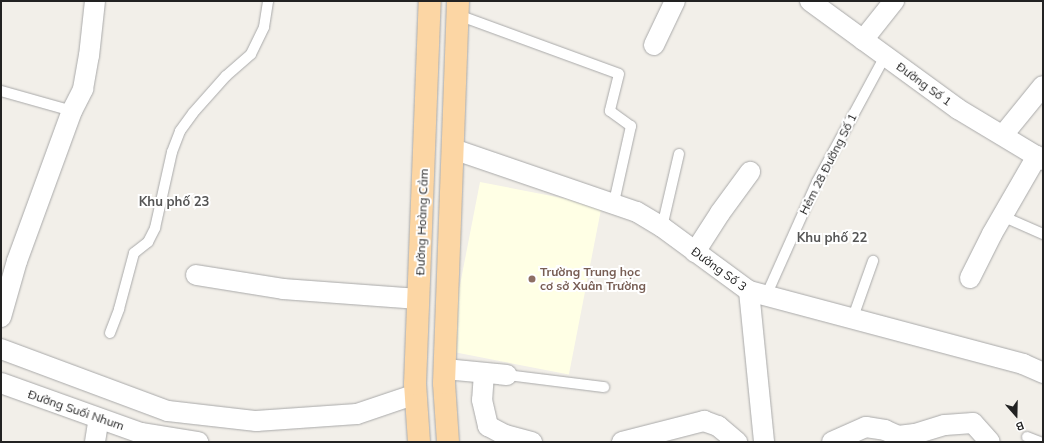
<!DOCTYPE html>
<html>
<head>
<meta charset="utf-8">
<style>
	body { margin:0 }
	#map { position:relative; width:1044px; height:443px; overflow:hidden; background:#f2efe9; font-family:Mulish,sans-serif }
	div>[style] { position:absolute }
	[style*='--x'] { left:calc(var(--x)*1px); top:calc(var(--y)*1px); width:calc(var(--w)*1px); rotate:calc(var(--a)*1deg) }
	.education>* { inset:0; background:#ffffe5; transform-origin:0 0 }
	.roads { filter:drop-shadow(0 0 1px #a9a9a9) drop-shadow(0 0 1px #a9a9a9) }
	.lane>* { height:10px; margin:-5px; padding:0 5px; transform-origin:5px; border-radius:5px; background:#fff }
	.street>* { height:20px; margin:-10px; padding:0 10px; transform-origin:10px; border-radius:10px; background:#fff }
	.primary>* { height:22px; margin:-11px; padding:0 11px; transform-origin:11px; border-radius:11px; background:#fcd6a4 }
	.dots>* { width:11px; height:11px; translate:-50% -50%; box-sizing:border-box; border:2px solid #fff; border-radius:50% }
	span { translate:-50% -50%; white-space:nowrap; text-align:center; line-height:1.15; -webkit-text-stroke:4px #fff; paint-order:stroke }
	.street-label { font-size:12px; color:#222 }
	.education-label { font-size:12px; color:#785e54; font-weight:700 }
	.left { translate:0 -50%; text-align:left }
	.neighbourhood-label { font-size:13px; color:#555; font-weight:700 }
	.frame { position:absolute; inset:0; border:2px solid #222; pointer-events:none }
	.north { position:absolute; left:996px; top:395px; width:40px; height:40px; -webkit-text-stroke:3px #fff; paint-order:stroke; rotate:160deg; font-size:11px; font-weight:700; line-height:16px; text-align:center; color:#222 }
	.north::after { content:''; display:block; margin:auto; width:14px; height:18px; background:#222; clip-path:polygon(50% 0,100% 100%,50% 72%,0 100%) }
</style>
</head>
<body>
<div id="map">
	<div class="education">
		<div style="left:480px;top:182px;width:124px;height:172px;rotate:11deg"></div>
	</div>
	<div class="roads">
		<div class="lane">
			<div style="--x:458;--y:15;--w:171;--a:20.1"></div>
			<div style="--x:619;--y:74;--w:38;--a:104"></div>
			<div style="--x:610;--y:111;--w:26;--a:36"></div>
			<div style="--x:631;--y:126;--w:78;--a:102.6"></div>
			<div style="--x:1;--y:91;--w:74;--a:15.7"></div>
			<div style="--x:1002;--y:216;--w:45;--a:23.7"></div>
			<div style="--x:662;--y:227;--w:75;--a:-76.9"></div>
			<div style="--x:766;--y:296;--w:125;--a:-65.9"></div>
			<div style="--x:817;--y:182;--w:143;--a:-61.6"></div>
			<div style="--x:852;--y:320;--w:63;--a:-70.4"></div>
			<div style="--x:110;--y:333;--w:26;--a:-69"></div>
			<div style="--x:119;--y:309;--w:58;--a:-75"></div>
			<div style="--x:134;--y:253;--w:18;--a:-38"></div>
			<div style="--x:148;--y:242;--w:16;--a:-63"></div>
			<div style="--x:155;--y:228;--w:78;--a:-77.4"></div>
			<div style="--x:172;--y:152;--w:22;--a:-69"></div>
			<div style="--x:180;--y:131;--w:22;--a:-54"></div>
			<div style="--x:193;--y:113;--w:50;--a:-48.3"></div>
			<div style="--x:226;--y:76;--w:33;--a:-41"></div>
			<div style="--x:251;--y:54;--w:30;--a:-64"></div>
			<div style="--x:264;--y:27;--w:26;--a:-81"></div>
			<div style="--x:507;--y:375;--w:98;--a:7.1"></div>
			<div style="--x:1027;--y:437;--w:14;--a:21"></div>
		</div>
		<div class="street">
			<div style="--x:810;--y:1;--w:183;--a:36.1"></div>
			<div style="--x:958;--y:109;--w:99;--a:31"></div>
			<div style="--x:863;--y:40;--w:50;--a:-51.5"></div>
			<div style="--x:654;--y:45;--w:49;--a:-64.5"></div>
			<div style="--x:1003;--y:135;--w:63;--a:-50.8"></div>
			<div style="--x:453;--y:149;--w:194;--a:18.9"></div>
			<div style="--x:637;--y:212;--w:29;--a:31"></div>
			<div style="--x:662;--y:227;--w:108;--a:36.3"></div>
			<div style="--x:749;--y:291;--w:284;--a:14.9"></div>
			<div style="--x:1023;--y:364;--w:22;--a:24"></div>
			<div style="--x:695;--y:252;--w:46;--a:-57.3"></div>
			<div style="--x:720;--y:213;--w:51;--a:-53.8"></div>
			<div style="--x:196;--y:275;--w:88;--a:9.1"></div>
			<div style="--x:283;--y:289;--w:136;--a:4.2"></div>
			<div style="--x:970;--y:278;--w:49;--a:-63.4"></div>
			<div style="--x:992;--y:234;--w:90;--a:-60"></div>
			<div style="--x:749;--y:291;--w:152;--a:84.3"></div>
			<div style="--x:1;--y:317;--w:58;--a:-74.1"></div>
			<div style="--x:17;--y:261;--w:160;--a:-69.9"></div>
			<div style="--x:72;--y:111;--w:25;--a:-63"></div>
			<div style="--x:83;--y:89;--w:34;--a:-80"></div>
			<div style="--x:89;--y:56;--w:55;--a:-83.8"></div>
			<div style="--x:1;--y:349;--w:178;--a:20.4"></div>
			<div style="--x:168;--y:411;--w:89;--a:6.5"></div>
			<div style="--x:256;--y:421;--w:101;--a:-4"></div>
			<div style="--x:357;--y:414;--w:62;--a:-18.7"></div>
			<div style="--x:445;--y:369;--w:62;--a:5.5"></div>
			<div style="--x:484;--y:373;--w:27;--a:94"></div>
			<div style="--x:482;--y:400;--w:27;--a:77"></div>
			<div style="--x:488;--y:426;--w:19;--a:28"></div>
			<div style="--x:505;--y:435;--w:28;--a:15"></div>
			<div style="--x:1;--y:383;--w:149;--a:19.7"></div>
			<div style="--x:141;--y:433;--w:58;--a:9"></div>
			<div style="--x:95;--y:442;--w:24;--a:-81"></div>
			<div style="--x:622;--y:442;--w:85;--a:-14.4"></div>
			<div style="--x:704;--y:421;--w:15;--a:20"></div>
			<div style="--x:718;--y:426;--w:25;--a:40"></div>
			<div style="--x:832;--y:442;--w:37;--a:-24"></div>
			<div style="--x:866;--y:427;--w:19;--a:9"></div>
			<div style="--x:885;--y:430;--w:14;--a:25"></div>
			<div style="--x:898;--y:436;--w:17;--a:-7"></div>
			<div style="--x:915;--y:434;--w:31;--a:-17"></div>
			<div style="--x:945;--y:425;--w:28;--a:-4"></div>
			<div style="--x:973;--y:423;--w:25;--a:48"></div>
		</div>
		<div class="primary">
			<div style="--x:419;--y:442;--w:58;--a:-93.9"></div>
			<div style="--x:415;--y:384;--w:383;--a:-87.8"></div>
			<div style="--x:448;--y:442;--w:59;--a:-93.9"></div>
			<div style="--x:444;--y:383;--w:382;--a:-87.9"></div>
		</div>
	</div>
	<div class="dots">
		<div style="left:532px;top:279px;background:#8d6e63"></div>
	</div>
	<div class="street-label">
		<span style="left:924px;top:84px;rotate:36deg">Đường Số 1</span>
		<span style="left:828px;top:164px;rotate:-63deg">Hẻm 28 Đường Số 1</span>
		<span style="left:422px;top:222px;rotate:-88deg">Đường Hoàng Cầm</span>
		<span style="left:719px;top:269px;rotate:36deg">Đường Số 3</span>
		<span style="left:76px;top:410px;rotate:19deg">Đường Suối Nhum</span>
	</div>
	<div class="education-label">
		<span class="left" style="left:540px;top:279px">Trường Trung học<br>cơ sở Xuân Trường</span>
	</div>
	<div class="neighbourhood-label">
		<span style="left:174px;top:201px">Khu phố 23</span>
		<span style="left:832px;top:237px">Khu phố 22</span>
	</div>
	<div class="frame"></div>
	<div class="north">B</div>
</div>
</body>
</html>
